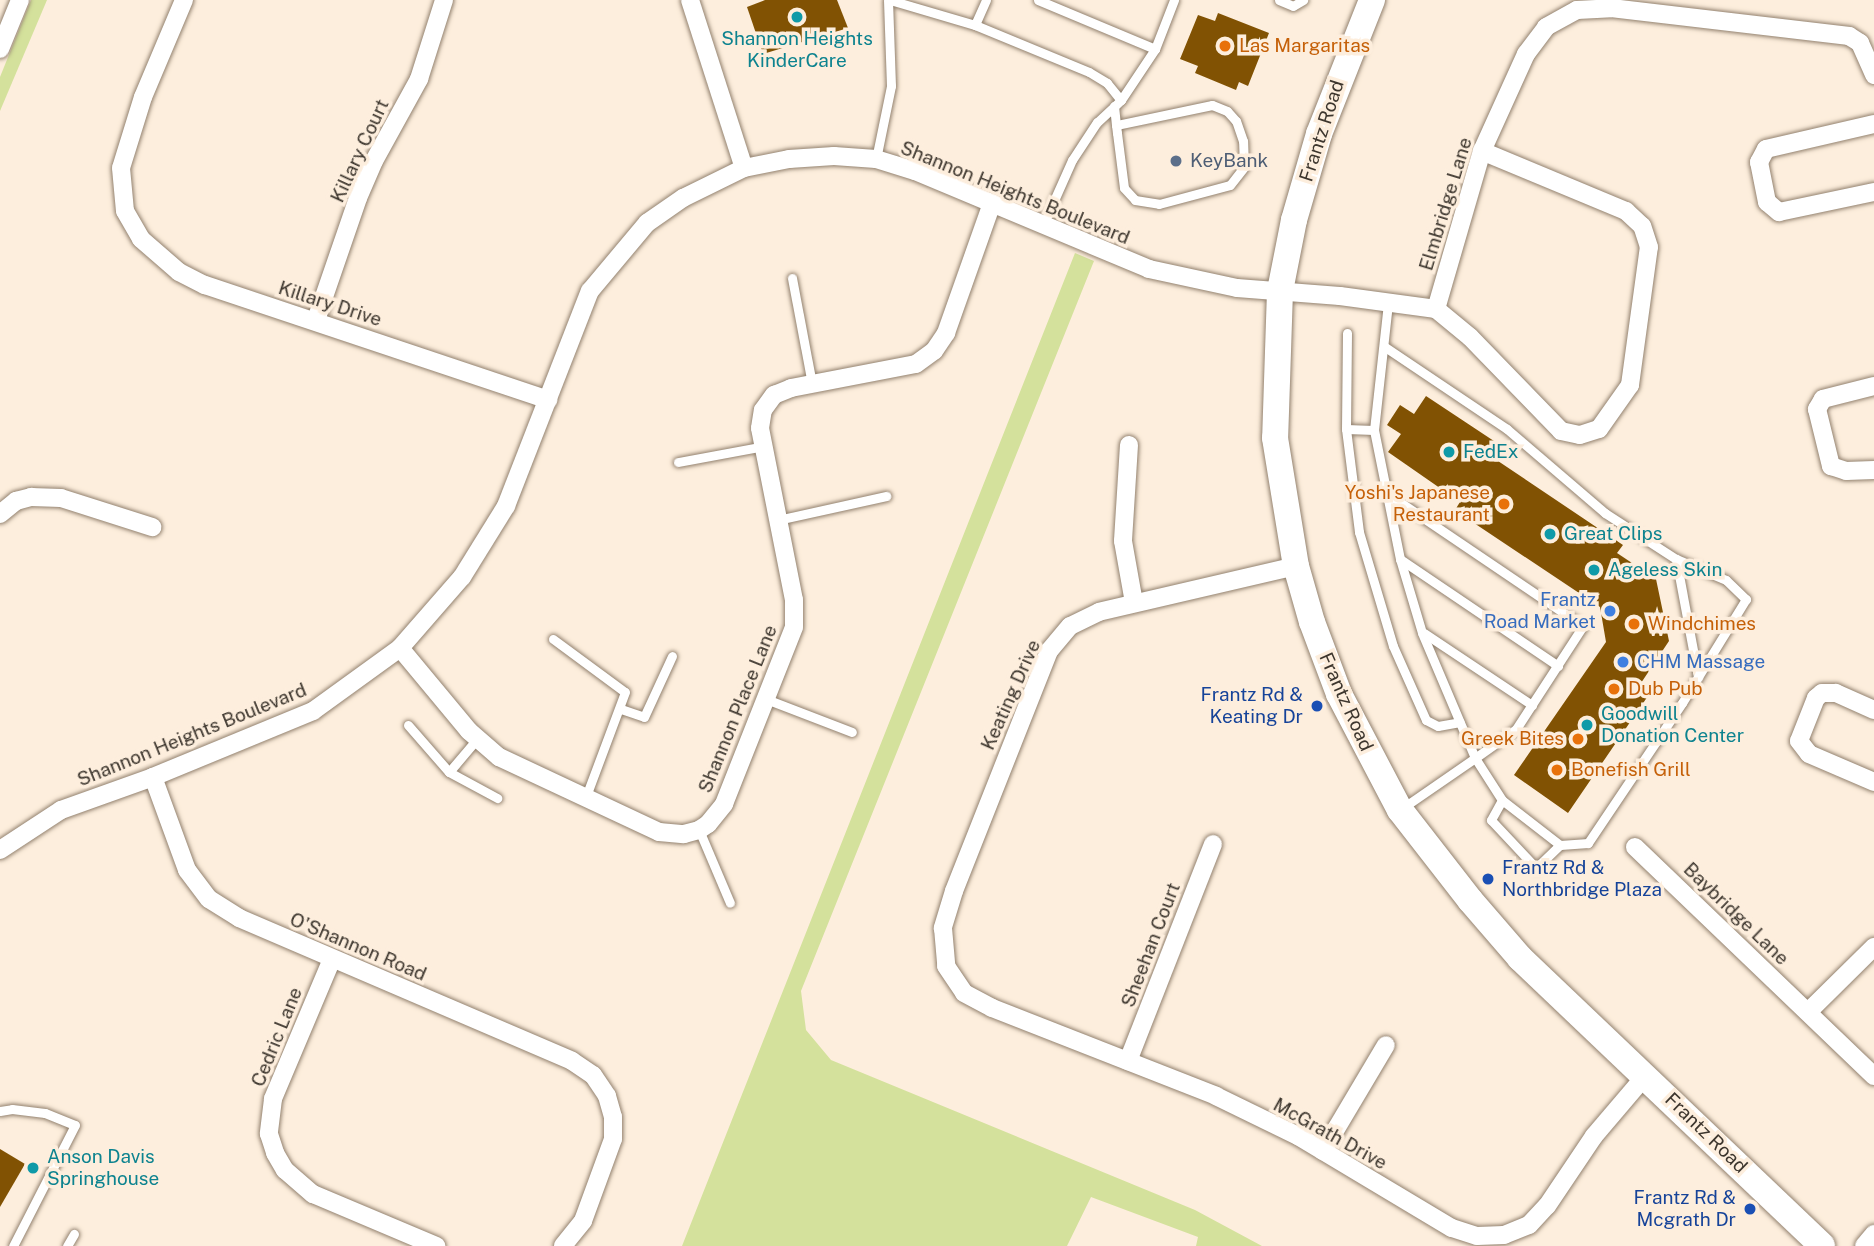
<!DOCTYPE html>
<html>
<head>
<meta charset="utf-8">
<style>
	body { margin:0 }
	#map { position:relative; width:1874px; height:1246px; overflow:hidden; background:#fdeedd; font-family:"Public Sans",sans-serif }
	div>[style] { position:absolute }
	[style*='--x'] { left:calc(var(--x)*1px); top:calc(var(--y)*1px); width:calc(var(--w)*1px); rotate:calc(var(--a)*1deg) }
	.green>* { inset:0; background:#d4e19c }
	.building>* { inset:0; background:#815203 }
	.roads { filter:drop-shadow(0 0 2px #92816e) drop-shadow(0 0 2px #92816e) }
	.service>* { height:9px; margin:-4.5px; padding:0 4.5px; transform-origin:4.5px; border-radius:4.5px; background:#fff }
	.minor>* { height:18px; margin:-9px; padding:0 9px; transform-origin:9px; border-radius:9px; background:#fff }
	.primary>* { height:26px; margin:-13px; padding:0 13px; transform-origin:13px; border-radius:13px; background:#fff }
	.dots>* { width:19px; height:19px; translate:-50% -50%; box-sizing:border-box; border:4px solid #fdeedd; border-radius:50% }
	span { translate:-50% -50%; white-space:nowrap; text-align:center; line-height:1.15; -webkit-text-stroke:7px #fdeedd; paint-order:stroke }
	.culture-label { font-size:19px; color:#0d838f }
	.left { translate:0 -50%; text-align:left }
	.food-label { font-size:19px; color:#c56008 }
	.right { translate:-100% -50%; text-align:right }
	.street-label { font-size:19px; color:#3d362e }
	.service-label { font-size:19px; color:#4e5e75 }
	.shop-label { font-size:19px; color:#366cbe }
	.transit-label { font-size:19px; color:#164399 }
</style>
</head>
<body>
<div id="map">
	<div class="green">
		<div style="clip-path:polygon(31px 0,47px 0,0 111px,0 77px)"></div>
		<div style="clip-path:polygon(1075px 253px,1094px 261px,801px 991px,806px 1030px,831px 1060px,1195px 1210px,1262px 1246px,1196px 1246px,1198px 1237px,1091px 1197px,1067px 1246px,682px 1246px)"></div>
	</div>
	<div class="building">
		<div style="clip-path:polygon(765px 0,837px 0,848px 28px,763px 54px,747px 7px)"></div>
		<div style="clip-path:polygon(1218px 13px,1269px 33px,1248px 86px,1239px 82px,1236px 90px,1195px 73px,1198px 66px,1180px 59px,1198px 15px,1215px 21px)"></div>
		<div style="clip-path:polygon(1426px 396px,1506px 449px,1498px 461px,1623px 545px,1617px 553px,1656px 579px,1669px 641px,1639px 686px,1650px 693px,1568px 813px,1514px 775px,1606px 642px,1600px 607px,1462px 515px,1455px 510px,1460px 502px,1388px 452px,1401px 434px,1387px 425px,1400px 405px,1414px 414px)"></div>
		<div style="clip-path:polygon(0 1149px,25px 1164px,0 1207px)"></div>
	</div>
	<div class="roads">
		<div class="service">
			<div style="--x:890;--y:0;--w:89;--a:16.4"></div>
			<div style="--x:986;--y:0;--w:27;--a:114"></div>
			<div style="--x:975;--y:25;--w:123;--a:22.4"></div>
			<div style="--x:1089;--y:72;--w:21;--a:31"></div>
			<div style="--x:1107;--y:83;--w:22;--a:51"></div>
			<div style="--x:1121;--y:100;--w:33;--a:137"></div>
			<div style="--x:1097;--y:122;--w:45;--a:123.3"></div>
			<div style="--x:1072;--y:160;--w:71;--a:114"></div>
			<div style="--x:1038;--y:0;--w:127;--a:22.7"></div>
			<div style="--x:1279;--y:0;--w:15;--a:23"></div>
			<div style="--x:1293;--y:6;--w:12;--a:-31"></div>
			<div style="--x:1121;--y:100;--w:61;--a:-56.3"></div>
			<div style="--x:1155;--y:49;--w:53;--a:-68.8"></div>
			<div style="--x:1114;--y:106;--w:19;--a:84"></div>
			<div style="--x:1116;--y:125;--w:8;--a:83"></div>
			<div style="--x:1117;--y:133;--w:55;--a:82.7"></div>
			<div style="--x:1124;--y:188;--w:16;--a:47"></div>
			<div style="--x:1135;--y:200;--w:24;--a:9"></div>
			<div style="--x:1159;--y:204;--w:73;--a:-15"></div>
			<div style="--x:1230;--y:185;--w:23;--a:-52"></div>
			<div style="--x:1244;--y:167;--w:26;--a:-92"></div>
			<div style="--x:1243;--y:141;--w:21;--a:-109"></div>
			<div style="--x:1236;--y:121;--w:13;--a:-132"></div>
			<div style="--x:1227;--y:111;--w:16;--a:-158"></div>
			<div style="--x:1212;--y:105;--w:98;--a:168.2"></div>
			<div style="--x:876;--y:159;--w:75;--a:-78.4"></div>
			<div style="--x:891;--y:86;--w:86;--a:-92"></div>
			<div style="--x:792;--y:278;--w:108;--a:79.3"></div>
			<div style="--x:1388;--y:303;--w:128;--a:96.3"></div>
			<div style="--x:1374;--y:430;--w:132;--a:78.6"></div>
			<div style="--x:1400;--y:559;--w:77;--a:73.4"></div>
			<div style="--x:1422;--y:633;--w:136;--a:67"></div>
			<div style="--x:1475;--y:758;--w:90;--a:145.4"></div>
			<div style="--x:1385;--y:347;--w:147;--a:33.9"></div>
			<div style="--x:1507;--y:429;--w:129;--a:40.6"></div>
			<div style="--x:1605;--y:513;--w:85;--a:32.9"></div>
			<div style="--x:1676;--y:559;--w:54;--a:22.8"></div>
			<div style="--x:1726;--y:580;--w:28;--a:44"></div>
			<div style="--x:1746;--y:599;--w:122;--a:121.6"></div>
			<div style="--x:1682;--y:703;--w:169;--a:123.9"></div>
			<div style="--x:1588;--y:843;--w:28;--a:176"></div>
			<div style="--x:1560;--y:845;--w:73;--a:-142.2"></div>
			<div style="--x:1502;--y:800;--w:50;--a:-122.7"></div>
			<div style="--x:1475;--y:758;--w:50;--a:-35.3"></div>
			<div style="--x:1516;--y:729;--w:123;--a:-57"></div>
			<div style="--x:1583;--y:626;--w:235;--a:-145.9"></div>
			<div style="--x:1346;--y:429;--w:96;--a:-89.4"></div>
			<div style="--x:1374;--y:430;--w:28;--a:-178"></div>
			<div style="--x:1346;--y:429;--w:104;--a:82.8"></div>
			<div style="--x:1359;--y:532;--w:119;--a:73.4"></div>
			<div style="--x:1393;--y:646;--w:81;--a:66"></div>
			<div style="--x:1426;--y:720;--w:13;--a:27"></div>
			<div style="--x:1438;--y:726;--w:22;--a:-10"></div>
			<div style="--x:678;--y:462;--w:87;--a:-10.5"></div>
			<div style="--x:778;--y:520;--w:111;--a:-12.5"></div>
			<div style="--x:1400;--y:559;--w:191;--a:34.1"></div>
			<div style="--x:1676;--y:559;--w:120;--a:79.4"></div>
			<div style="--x:1424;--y:633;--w:130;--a:33.7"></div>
			<div style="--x:553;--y:639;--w:89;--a:36.4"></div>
			<div style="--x:625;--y:692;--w:114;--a:110.5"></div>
			<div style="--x:766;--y:699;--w:92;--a:21"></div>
			<div style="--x:621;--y:709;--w:24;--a:19"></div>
			<div style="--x:644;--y:717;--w:67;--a:-65.3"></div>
			<div style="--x:408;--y:725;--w:62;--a:48.9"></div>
			<div style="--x:449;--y:772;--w:43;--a:-49.7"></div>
			<div style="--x:449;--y:772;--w:55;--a:28.4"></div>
			<div style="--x:1502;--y:800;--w:23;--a:119"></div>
			<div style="--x:1491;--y:820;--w:66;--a:46.8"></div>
			<div style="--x:1536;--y:868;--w:33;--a:-44"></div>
			<div style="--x:699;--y:830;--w:79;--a:67"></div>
			<div style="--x:0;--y:1111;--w:12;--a:-9"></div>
			<div style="--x:12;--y:1109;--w:33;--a:7"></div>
			<div style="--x:45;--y:1113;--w:32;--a:22"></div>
			<div style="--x:75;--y:1125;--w:136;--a:117.1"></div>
			<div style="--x:67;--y:1246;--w:14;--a:-60"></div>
		</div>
		<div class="minor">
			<div style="--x:184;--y:0;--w:105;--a:112.9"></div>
			<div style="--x:143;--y:97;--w:74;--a:107.2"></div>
			<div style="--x:121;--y:168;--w:43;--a:84.7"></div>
			<div style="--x:125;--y:211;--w:32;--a:60"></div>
			<div style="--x:141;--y:239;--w:50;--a:41"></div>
			<div style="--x:179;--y:272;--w:29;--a:27"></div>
			<div style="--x:205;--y:285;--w:362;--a:18.5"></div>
			<div style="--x:690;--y:0;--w:176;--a:72.2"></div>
			<div style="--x:0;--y:49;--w:53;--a:-67.8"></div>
			<div style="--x:1874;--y:124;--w:111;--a:167"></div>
			<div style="--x:1766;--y:149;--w:15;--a:118"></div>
			<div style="--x:1759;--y:162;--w:41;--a:78.7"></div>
			<div style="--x:1767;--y:202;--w:16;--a:40"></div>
			<div style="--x:1779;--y:212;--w:97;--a:-11.9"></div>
			<div style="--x:1436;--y:309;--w:165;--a:-73.8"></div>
			<div style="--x:1482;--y:151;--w:107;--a:-65.6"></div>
			<div style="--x:1526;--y:54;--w:34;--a:-53"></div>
			<div style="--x:1546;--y:27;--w:35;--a:-29"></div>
			<div style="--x:1577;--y:10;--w:34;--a:-3"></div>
			<div style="--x:1611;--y:8;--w:240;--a:6.7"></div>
			<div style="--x:1849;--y:36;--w:13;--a:32"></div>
			<div style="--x:1860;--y:43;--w:35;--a:66"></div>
			<div style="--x:316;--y:320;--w:129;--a:-71"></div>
			<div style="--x:358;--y:198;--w:40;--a:-66.6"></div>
			<div style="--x:374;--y:161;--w:94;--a:-61.2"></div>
			<div style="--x:419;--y:79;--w:83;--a:-72.4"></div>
			<div style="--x:1874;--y:386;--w:53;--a:165.7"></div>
			<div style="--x:1823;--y:399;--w:12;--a:121"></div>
			<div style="--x:1817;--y:409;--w:59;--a:76.2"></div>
			<div style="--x:1831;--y:466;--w:16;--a:18"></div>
			<div style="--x:1846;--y:471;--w:28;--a:-2"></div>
			<div style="--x:1129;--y:445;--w:96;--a:93.6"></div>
			<div style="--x:1123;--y:541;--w:63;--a:79.9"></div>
			<div style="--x:0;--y:514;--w:21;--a:-39"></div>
			<div style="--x:16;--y:501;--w:16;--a:-15"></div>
			<div style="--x:31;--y:497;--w:30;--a:2"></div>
			<div style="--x:61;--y:498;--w:96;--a:17.7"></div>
			<div style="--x:1296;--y:566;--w:202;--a:166.9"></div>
			<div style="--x:1099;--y:612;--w:32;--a:154"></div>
			<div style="--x:1070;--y:626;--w:33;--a:130"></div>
			<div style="--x:1049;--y:651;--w:258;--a:111.6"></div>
			<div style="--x:954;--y:891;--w:39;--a:107"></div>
			<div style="--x:943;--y:928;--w:38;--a:85"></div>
			<div style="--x:946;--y:966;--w:32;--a:56"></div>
			<div style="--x:964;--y:993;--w:32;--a:28"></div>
			<div style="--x:992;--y:1008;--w:241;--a:21.4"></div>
			<div style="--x:1216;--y:1096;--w:91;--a:26"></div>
			<div style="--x:1298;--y:1136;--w:179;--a:30.9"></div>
			<div style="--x:1452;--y:1228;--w:26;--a:18"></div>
			<div style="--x:1477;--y:1236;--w:27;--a:-2"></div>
			<div style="--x:1504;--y:1235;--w:27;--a:-22"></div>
			<div style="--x:1529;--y:1225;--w:26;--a:-47"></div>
			<div style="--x:1547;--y:1206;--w:84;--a:-56.1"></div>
			<div style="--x:1594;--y:1136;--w:80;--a:-49.6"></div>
			<div style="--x:400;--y:648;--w:108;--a:50.3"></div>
			<div style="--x:469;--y:731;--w:40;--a:41"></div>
			<div style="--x:499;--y:757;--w:177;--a:25.1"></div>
			<div style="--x:659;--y:832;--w:25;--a:5"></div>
			<div style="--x:684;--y:834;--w:16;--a:-15"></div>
			<div style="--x:699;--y:830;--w:11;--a:-34"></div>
			<div style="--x:708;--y:824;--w:26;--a:-51"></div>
			<div style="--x:724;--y:804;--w:190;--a:-68.4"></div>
			<div style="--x:794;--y:627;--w:27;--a:-90"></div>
			<div style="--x:794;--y:600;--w:175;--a:-101.2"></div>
			<div style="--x:760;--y:428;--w:18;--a:-81"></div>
			<div style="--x:763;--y:410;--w:19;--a:-54"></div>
			<div style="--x:774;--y:395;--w:18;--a:-22"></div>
			<div style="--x:791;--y:388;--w:127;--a:-10.9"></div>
			<div style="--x:916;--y:364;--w:22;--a:-36"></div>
			<div style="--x:934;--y:351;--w:22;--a:-56"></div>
			<div style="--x:946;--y:333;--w:138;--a:-70.5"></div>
			<div style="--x:1874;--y:710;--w:42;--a:-155.9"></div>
			<div style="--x:1836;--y:693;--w:14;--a:180"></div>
			<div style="--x:1822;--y:693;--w:8;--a:140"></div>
			<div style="--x:1816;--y:698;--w:46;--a:111.6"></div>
			<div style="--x:1799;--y:741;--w:16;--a:52"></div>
			<div style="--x:1809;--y:754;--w:71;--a:23.3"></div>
			<div style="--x:153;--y:777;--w:99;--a:69.9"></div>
			<div style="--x:187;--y:870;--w:36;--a:53"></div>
			<div style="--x:209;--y:899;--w:36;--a:32"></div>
			<div style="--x:239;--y:918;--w:362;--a:23.2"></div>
			<div style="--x:572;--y:1061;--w:25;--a:34"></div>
			<div style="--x:593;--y:1075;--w:25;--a:56"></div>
			<div style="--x:607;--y:1096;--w:22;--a:74"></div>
			<div style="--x:613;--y:1117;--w:22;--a:90"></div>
			<div style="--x:613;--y:1139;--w:87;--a:110.1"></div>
			<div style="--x:583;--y:1221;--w:32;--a:129"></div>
			<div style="--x:1635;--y:847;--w:331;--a:43.8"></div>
			<div style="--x:0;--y:850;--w:73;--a:-33.3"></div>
			<div style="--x:61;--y:810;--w:98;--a:-19.7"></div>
			<div style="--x:153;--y:777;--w:173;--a:-22.4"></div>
			<div style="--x:313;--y:711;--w:107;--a:-35.9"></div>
			<div style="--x:400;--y:648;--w:94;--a:-48.9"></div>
			<div style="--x:462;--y:577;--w:84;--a:-58.2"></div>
			<div style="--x:506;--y:506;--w:231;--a:-68.7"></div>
			<div style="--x:590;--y:291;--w:89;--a:-50"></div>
			<div style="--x:647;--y:223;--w:44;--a:-34.8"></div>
			<div style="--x:683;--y:198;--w:68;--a:-26.2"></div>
			<div style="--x:744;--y:168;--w:46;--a:-11.3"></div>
			<div style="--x:789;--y:159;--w:45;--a:-3.8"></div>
			<div style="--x:834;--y:156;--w:42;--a:4.1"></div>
			<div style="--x:876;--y:159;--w:41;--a:17.1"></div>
			<div style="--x:915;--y:171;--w:254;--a:22.7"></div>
			<div style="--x:1149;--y:269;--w:90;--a:12.2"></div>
			<div style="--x:1237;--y:288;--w:103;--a:4.4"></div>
			<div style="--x:1340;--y:296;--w:97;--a:7.7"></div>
			<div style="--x:1436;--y:309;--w:44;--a:39.5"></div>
			<div style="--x:1470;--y:337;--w:131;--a:45.9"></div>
			<div style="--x:1561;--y:431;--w:19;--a:12"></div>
			<div style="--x:1580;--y:435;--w:20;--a:-18"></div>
			<div style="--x:1599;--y:429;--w:54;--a:-54.8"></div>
			<div style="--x:1630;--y:385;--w:139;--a:-82.2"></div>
			<div style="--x:1649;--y:247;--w:22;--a:-108"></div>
			<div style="--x:1642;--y:226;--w:22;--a:-137"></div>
			<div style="--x:1626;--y:211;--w:156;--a:-157.4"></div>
			<div style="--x:332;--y:959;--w:152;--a:112.9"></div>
			<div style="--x:273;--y:1099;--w:35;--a:97"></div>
			<div style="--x:269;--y:1134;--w:20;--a:72"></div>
			<div style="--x:275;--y:1153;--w:20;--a:60"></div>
			<div style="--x:285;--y:1170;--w:37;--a:41"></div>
			<div style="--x:313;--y:1194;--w:134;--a:22.9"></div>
			<div style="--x:1808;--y:1012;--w:93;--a:-44.6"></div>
			<div style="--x:1128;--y:1061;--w:233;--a:-68.6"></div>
			<div style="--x:1323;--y:1151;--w:123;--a:-59.3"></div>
			<div style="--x:1864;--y:1246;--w:16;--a:-50"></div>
		</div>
		<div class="primary">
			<div style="--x:1372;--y:0;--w:144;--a:111.6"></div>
			<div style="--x:1319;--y:134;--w:90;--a:106.2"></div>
			<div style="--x:1294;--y:220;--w:72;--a:101.2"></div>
			<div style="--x:1280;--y:291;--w:147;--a:91.9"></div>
			<div style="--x:1275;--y:438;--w:130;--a:80.7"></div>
			<div style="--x:1296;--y:566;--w:58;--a:74.1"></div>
			<div style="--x:1312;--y:622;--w:77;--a:69.4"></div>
			<div style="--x:1339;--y:694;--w:131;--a:62.3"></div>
			<div style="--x:1400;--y:810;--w:114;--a:52.1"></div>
			<div style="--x:1470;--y:900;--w:77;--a:49.2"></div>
			<div style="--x:1520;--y:958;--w:417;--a:43.6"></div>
		</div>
	</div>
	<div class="dots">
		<div style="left:797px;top:17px;background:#0f9aa8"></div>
		<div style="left:1225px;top:46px;background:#e8710a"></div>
		<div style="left:1176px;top:161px;background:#5c6f8a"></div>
		<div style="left:1449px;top:452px;background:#0f9aa8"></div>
		<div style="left:1504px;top:504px;background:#e8710a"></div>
		<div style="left:1550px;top:534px;background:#0f9aa8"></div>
		<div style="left:1594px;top:570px;background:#0f9aa8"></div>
		<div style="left:1610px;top:611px;background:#3f7fe0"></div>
		<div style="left:1634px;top:624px;background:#e8710a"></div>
		<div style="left:1623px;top:662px;background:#3f7fe0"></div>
		<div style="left:1614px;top:689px;background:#e8710a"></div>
		<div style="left:1317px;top:706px;background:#1a4fb4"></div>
		<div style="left:1587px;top:725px;background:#0f9aa8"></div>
		<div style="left:1578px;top:739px;background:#e8710a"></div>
		<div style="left:1557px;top:770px;background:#e8710a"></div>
		<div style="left:1488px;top:879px;background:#1a4fb4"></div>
		<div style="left:33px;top:1168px;background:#0f9aa8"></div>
		<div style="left:1750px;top:1209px;background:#1a4fb4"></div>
	</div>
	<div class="culture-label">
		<span style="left:797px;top:50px">Shannon Heights<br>KinderCare</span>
		<span class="left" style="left:1463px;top:452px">FedEx</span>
		<span class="left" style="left:1564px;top:534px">Great Clips</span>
		<span class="left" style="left:1608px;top:570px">Ageless Skin</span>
		<span class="left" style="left:1601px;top:725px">Goodwill<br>Donation Center</span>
		<span class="left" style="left:47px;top:1168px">Anson Davis<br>Springhouse</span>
	</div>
	<div class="food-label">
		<span class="left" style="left:1239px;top:46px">Las Margaritas</span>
		<span class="right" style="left:1490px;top:504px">Yoshi's Japanese<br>Restaurant</span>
		<span class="left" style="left:1648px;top:624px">Windchimes</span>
		<span class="left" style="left:1628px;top:689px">Dub Pub</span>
		<span class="right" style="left:1564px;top:739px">Greek Bites</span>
		<span class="left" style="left:1571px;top:770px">Bonefish Grill</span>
	</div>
	<div class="street-label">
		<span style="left:1322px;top:131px;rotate:-72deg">Frantz Road</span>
		<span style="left:360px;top:151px;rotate:-65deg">Killary Court</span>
		<span style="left:1015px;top:193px;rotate:22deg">Shannon Heights Boulevard</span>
		<span style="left:1446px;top:204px;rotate:-73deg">Elmbridge Lane</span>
		<span style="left:330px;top:304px;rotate:18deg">Killary Drive</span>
		<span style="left:1011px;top:695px;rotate:-66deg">Keating Drive</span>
		<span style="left:1346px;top:702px;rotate:66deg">Frantz Road</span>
		<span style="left:738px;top:709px;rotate:-68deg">Shannon Place Lane</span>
		<span style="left:192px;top:735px;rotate:-22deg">Shannon Heights Boulevard</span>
		<span style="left:1736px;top:914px;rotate:44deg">Baybridge Lane</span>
		<span style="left:1151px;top:945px;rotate:-69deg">Sheehan Court</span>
		<span style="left:358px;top:947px;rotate:23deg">O'Shannon Road</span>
		<span style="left:277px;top:1037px;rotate:-68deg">Cedric Lane</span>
		<span style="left:1706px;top:1133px;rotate:44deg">Frantz Road</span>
		<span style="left:1330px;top:1134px;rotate:29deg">McGrath Drive</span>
	</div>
	<div class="service-label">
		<span class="left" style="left:1190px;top:161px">KeyBank</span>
	</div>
	<div class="shop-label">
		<span class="right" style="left:1596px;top:611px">Frantz<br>Road Market</span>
		<span class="left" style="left:1637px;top:662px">CHM Massage</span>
	</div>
	<div class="transit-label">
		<span class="right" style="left:1303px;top:706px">Frantz Rd &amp;<br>Keating Dr</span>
		<span class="left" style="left:1502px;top:879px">Frantz Rd &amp;<br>Northbridge Plaza</span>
		<span class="right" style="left:1736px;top:1209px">Frantz Rd &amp;<br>Mcgrath Dr</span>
	</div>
</div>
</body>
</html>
